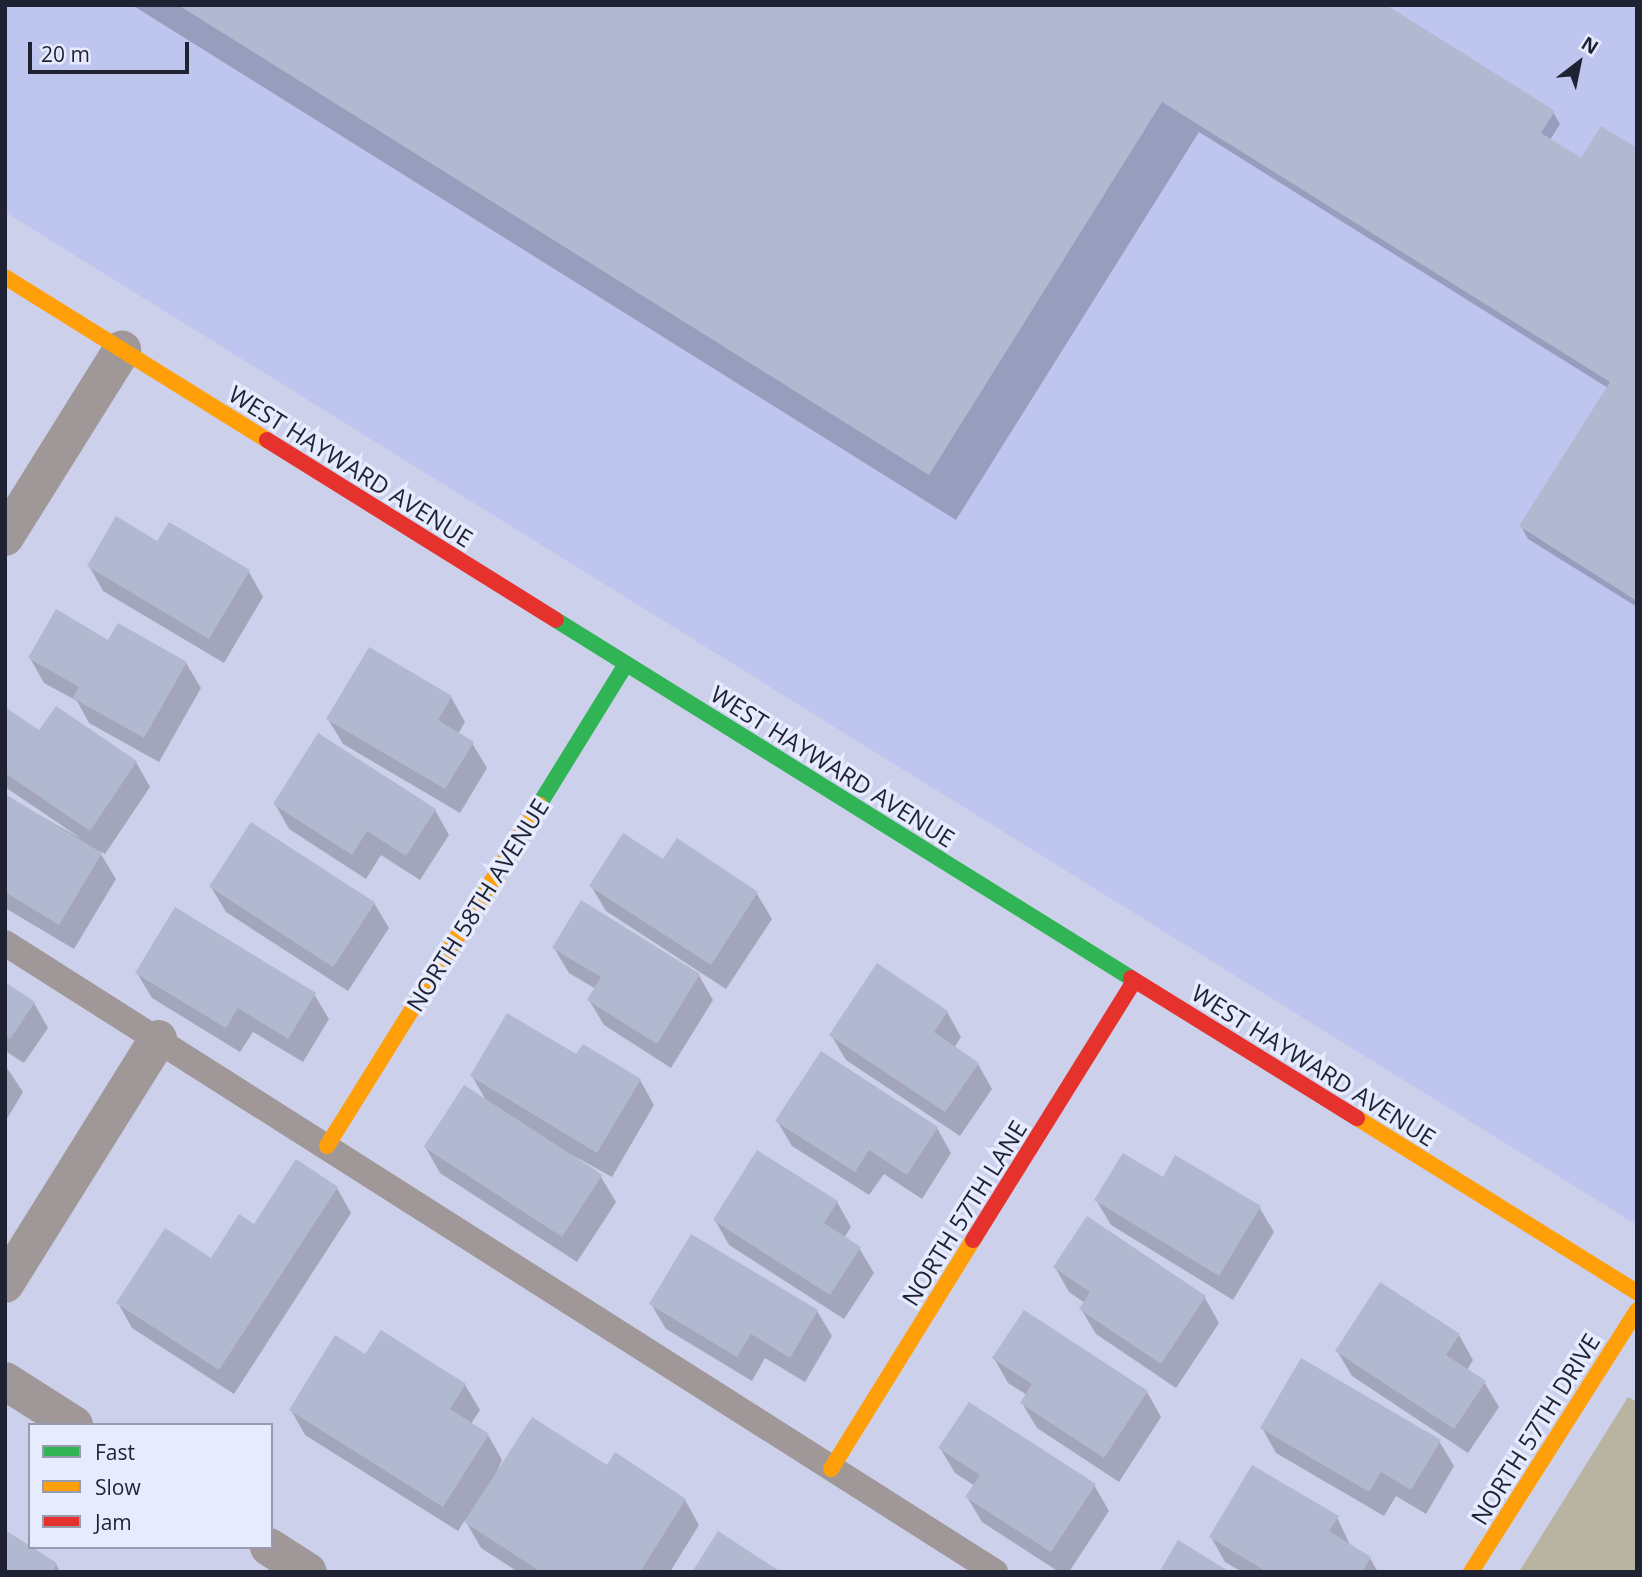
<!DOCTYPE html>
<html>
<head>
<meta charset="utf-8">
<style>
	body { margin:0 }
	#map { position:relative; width:1642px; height:1577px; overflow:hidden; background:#ccd0ea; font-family:"Open Sans",sans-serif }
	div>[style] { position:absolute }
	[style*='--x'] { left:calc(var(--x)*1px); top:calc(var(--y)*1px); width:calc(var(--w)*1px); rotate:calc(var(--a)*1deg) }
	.built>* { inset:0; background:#bec5ee }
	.green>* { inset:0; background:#b9b4a1 }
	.shadow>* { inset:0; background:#0003 }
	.building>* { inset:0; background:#b0b9cf; transform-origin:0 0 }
	.lane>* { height:26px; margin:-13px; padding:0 13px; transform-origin:13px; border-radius:13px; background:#a09898 }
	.street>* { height:38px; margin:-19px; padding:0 19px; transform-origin:19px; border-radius:19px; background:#a09898 }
	.fast>* { height:16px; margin:-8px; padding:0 8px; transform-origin:8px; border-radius:8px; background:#30b455 }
	.slow>* { height:16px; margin:-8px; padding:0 8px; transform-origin:8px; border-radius:8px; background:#ff9f0a }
	.jam>* { height:16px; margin:-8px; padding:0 8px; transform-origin:8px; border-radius:8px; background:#e5322d }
	span { translate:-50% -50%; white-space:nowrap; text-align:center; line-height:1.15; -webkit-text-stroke:7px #e7ebfe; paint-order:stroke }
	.street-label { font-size:24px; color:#1f2233 }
	.frame { position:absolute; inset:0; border:7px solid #1f2233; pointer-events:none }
	.legend { position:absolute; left:28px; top:1423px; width:245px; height:126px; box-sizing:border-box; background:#e7ebfe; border:2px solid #979bad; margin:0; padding:9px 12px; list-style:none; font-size:21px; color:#1f2233 }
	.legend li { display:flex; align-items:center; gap:14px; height:35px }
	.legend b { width:35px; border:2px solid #979bad }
	.north { position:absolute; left:1544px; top:28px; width:70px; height:70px; -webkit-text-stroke:5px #e7ebfe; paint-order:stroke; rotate:32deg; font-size:19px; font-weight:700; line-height:28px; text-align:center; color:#1f2233 }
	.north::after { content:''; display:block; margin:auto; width:24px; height:32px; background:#1f2233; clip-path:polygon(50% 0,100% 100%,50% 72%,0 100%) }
	.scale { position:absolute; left:28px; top:42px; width:161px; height:32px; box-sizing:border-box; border:4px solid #1f2233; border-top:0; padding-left:9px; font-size:21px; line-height:24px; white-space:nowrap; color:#1f2233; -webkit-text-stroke:5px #e7ebfe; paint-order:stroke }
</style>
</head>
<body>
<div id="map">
	<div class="built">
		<div style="clip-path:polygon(5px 5px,1637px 5px,1637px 1225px,5px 212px)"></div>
	</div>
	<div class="green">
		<div style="clip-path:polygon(1628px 1397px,1637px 1402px,1637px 1572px,1519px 1572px)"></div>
	</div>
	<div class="shadow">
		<div style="clip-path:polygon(132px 5px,1383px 5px,1553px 112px,1560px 124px,1550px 140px,1581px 160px,1637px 150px,1637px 607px,1528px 539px,1521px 526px,1608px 388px,1199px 132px,956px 520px)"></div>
		<div style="clip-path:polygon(158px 543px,249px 572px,263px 597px,224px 663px,103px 591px,89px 566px)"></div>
		<div style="clip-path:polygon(109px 642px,186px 663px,201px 688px,159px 762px,89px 723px,77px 701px,44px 683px,30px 658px)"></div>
		<div style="clip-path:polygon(451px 697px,465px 722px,458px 734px,472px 743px,487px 768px,460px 813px,343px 744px,328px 719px)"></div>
		<div style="clip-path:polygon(5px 709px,39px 733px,136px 762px,150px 787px,105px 854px,99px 851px,116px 879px,74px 949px,5px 908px,5px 796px,82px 839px,5px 787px)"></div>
		<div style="clip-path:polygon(275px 804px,435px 810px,449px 835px,420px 880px,381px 855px,366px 879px,289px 829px)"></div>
		<div style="clip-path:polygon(677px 841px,757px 894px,772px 919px,726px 989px,606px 911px,591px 886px,663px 861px)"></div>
		<div style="clip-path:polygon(211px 887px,374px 903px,389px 928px,348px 991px,226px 912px)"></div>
		<div style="clip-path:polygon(554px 948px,697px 972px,713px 1000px,671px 1068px,604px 1025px,589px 1000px,596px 989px,569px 973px)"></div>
		<div style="clip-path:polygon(137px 973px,314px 994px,329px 1019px,303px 1062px,253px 1032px,240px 1052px,152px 998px)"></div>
		<div style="clip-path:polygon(5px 984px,34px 1003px,48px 1028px,24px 1063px,5px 1051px)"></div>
		<div style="clip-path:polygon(947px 1012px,961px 1037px,954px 1048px,978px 1064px,992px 1089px,960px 1136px,846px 1060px,831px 1035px)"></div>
		<div style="clip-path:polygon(577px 1057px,640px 1080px,654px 1105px,612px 1177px,541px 1138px,601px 1177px,616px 1202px,577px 1262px,440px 1173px,426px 1148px,487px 1102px,472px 1076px)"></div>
		<div style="clip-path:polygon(5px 1065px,23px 1092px,5px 1122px)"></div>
		<div style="clip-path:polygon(777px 1121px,937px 1128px,951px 1153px,922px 1199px,884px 1174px,869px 1195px,792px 1146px)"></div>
		<div style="clip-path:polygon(1163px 1179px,1259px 1207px,1274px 1232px,1233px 1300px,1111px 1225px,1096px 1200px)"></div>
		<div style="clip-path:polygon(337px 1188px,351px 1213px,234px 1394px,132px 1328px,118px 1303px,212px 1260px,255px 1226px)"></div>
		<div style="clip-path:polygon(837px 1202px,851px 1227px,844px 1238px,859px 1248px,874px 1273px,844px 1319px,729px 1245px,715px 1220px)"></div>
		<div style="clip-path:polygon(1055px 1267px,1205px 1298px,1219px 1323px,1176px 1388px,1096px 1334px,1081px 1309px,1085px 1303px,1069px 1292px)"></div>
		<div style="clip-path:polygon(651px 1304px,817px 1311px,832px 1336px,805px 1382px,765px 1358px,752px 1381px,666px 1329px)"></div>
		<div style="clip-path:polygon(1459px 1335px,1473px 1360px,1467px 1370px,1484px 1382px,1499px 1407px,1468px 1453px,1352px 1376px,1337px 1351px)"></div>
		<div style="clip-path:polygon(366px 1356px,465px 1385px,480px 1410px,471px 1424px,488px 1435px,502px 1460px,492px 1483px,607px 1468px,685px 1500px,699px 1525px,670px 1572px,518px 1572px,481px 1548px,465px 1520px,458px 1531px,305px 1435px,291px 1410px)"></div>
		<div style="clip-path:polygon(994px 1358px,1147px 1392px,1161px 1417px,1119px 1482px,1037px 1428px,1022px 1403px,1027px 1395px,1008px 1383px)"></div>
		<div style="clip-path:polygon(1262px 1428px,1439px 1441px,1454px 1466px,1426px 1514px,1396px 1496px,1384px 1516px,1276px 1453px)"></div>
		<div style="clip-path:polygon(940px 1448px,1094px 1485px,1109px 1511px,1069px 1572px,1059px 1572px,982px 1522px,967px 1497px,975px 1486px,955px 1473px)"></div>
		<div style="clip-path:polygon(1337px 1517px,1350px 1545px,1370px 1558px,1378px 1572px,1242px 1572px,1225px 1562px,1211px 1537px)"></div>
		<div style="clip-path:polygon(56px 1564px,60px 1572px,5px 1572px)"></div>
	</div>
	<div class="building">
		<div style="clip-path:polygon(178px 5px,1386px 5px,1555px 111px,1541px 133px,1581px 158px,1601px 126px,1637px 148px,1637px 601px,1519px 526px,1610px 382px,1162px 102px,929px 475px)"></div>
		<div style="clip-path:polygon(116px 516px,157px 541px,169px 522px,250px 570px,209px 639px,87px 566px)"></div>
		<div style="clip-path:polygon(56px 609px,108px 640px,118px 623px,187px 662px,144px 738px,73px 698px,79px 687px,28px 658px)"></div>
		<div style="clip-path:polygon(369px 647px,452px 696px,438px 720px,474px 742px,445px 789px,326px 719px)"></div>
		<div style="clip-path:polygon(56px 706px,137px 761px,90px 831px,5px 773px,5px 707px,39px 730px)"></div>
		<div style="clip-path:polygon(318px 733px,436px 809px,406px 856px,367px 831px,352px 855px,273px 804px)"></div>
		<div style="clip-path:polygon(5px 794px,102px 853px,59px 925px,5px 892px)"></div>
		<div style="left:251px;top:822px;width:148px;height:77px;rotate:33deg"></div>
		<div style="clip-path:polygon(623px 833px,663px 859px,677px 838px,758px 892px,711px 965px,589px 886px)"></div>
		<div style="clip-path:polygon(581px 900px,700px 974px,657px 1044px,587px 1000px,601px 977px,552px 948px)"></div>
		<div style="clip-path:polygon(175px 907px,316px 993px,288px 1039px,238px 1008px,226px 1028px,135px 973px)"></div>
		<div style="clip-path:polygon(877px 963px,948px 1011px,934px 1032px,979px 1063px,945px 1112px,829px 1035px)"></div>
		<div style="clip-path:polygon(5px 982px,35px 1002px,10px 1039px,5px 1036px)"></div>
		<div style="clip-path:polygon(507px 1013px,576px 1054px,583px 1044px,641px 1079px,597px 1153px,470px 1076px)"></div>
		<div style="clip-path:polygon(821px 1051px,938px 1127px,907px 1175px,869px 1150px,855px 1172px,775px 1121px)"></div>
		<div style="left:464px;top:1085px;width:165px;height:74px;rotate:33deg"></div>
		<div style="clip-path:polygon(757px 1150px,838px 1201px,824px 1223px,861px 1247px,830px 1295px,713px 1220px)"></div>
		<div style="clip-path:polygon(1123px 1153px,1163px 1177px,1175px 1155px,1261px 1206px,1219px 1276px,1094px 1200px)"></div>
		<div style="clip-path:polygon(296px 1159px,338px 1187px,219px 1370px,116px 1303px,165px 1228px,211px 1258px,239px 1214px,254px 1224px)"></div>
		<div style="clip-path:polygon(1087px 1216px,1206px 1296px,1161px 1364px,1079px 1309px,1090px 1292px,1053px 1267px)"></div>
		<div style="clip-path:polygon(691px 1234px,818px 1310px,790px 1358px,751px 1334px,737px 1357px,649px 1304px)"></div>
		<div style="clip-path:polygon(1380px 1282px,1460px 1334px,1446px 1355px,1486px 1381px,1454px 1429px,1335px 1351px)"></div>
		<div style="clip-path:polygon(1024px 1310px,1148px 1391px,1104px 1458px,1020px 1403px,1032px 1384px,992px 1358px)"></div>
		<div style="clip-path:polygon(381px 1330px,466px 1384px,450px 1409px,489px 1434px,443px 1507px,289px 1410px,335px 1335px,365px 1354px)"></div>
		<div style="clip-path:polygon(1301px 1358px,1441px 1440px,1411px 1490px,1381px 1472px,1369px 1492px,1260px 1428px)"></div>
		<div style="clip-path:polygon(969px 1402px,1096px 1484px,1051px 1552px,965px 1497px,980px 1475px,938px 1448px)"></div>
		<div style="clip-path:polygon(532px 1417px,607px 1465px,615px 1452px,686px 1499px,640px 1572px,541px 1572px,464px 1522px)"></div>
		<div style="clip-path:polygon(1252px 1465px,1339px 1516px,1329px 1531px,1371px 1557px,1362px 1572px,1267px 1572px,1209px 1537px)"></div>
		<div style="clip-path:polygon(5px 1530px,57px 1563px,52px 1572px,5px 1572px)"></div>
		<div style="clip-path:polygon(718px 1531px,781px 1572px,692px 1572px)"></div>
		<div style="clip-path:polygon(1178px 1540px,1230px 1572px,1159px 1572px)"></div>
	</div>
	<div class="lane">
		<div style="--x:5;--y:943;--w:1173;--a:32.43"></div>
	</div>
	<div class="street">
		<div style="--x:5;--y:537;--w:221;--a:-58"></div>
		<div style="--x:5;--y:1284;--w:289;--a:-58"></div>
		<div style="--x:5;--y:1381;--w:82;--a:32.5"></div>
		<div style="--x:269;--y:1547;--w:46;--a:32.7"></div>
	</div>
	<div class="fast">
		<div style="--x:556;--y:620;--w:677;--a:31.91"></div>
		<div style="--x:539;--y:805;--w:166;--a:-58.3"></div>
	</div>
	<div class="slow">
		<div style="--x:5;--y:277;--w:309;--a:31.9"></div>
		<div style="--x:1357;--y:1118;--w:330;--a:31.9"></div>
		<div style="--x:327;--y:1146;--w:402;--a:-58.1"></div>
		<div style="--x:831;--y:1469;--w:269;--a:-58.2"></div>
		<div style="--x:1471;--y:1572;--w:310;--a:-57.6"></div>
	</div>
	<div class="jam">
		<div style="--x:267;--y:440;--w:340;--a:31.9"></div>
		<div style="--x:1131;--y:978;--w:266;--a:31.8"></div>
		<div style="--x:973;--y:1240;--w:305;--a:-58.1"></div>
	</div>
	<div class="street-label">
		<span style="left:351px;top:466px;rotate:32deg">WEST HAYWARD AVENUE</span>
		<span style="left:833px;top:766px;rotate:32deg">WEST HAYWARD AVENUE</span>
		<span style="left:477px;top:905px;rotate:-58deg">NORTH 58TH AVENUE</span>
		<span style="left:1314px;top:1065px;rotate:32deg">WEST HAYWARD AVENUE</span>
		<span style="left:964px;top:1213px;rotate:-58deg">NORTH 57TH LANE</span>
		<span style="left:1535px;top:1429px;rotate:-58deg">NORTH 57TH DRIVE</span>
	</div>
	<div class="frame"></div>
	<ul class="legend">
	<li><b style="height:9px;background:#30b455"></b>Fast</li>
	<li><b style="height:9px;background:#ff9f0a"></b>Slow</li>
	<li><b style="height:9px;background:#e5322d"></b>Jam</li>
	</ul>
	<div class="north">N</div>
	<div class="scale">20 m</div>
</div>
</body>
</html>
